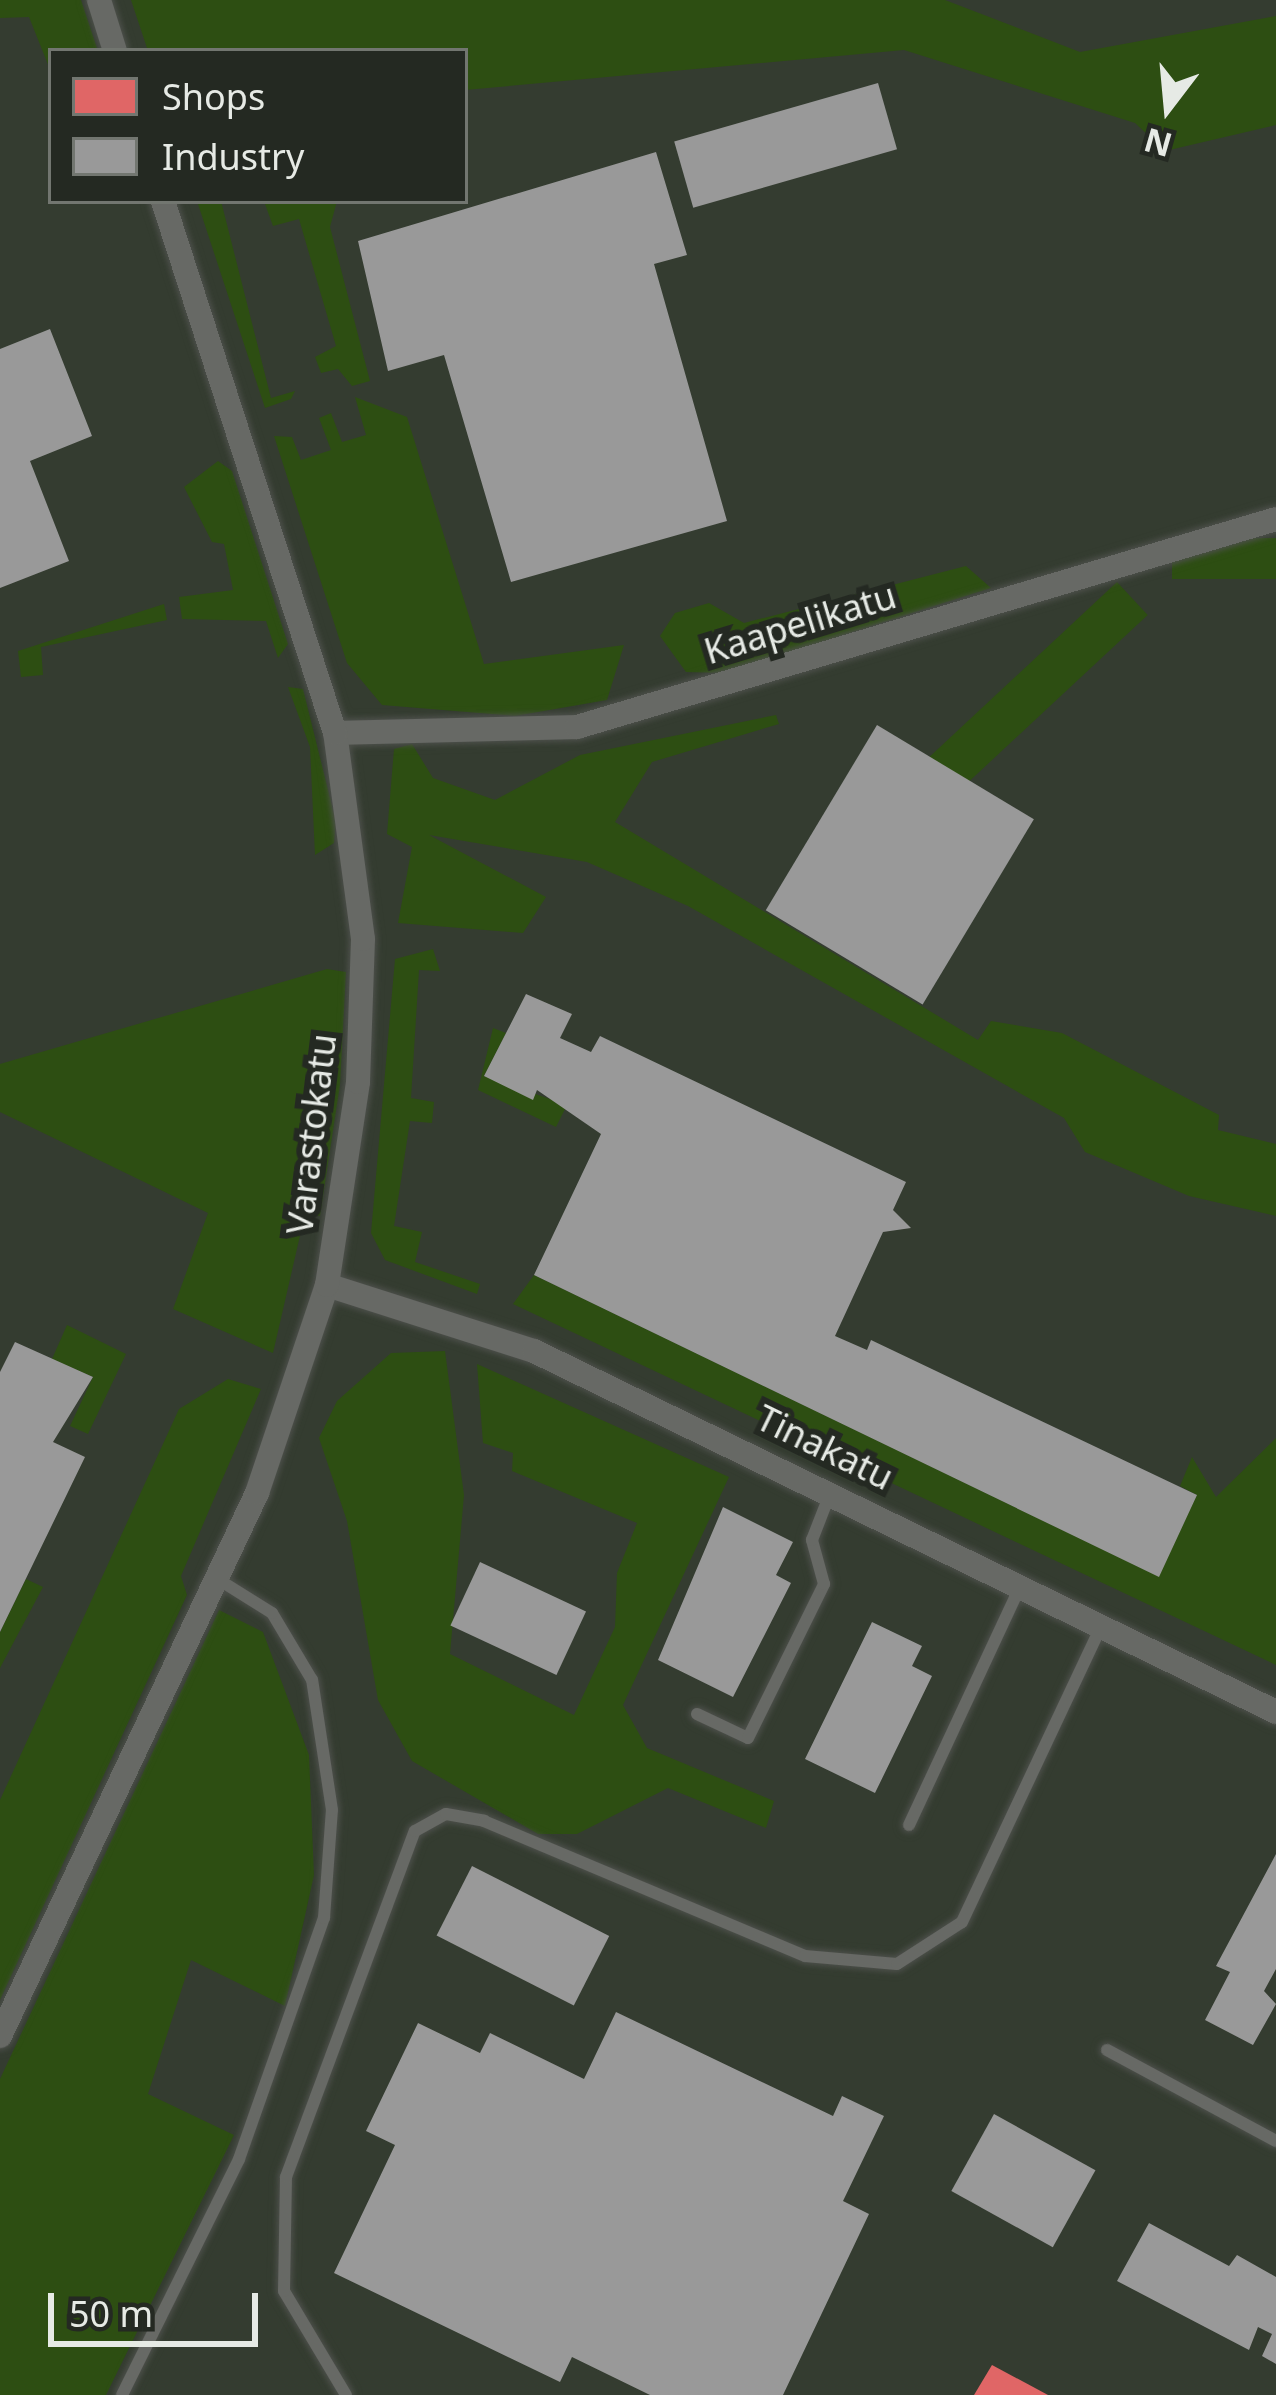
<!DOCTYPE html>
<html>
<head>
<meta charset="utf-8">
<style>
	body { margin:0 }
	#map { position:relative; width:1276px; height:2395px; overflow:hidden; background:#2f312d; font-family:"Noto Sans",sans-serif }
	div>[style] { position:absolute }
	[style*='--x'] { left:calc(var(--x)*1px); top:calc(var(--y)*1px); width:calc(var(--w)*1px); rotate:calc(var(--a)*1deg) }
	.built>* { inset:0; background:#343c30 }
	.green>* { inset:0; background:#2d4e12; transform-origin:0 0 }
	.shops>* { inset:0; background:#e06666 }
	.industry>* { inset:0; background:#999; transform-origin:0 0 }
	.roads { filter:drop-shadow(0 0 3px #4d504b) drop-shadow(0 0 3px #4d504b) }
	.service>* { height:12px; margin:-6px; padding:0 6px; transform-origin:6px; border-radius:6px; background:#676965 }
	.minor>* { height:24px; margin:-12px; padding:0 12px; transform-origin:12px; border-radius:12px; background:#676965 }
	span { translate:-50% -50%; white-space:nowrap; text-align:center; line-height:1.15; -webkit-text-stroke:12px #242922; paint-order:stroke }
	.street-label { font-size:36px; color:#e6eae5 }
	.legend { position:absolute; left:48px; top:48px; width:420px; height:156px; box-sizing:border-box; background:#242922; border:3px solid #727670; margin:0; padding:15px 21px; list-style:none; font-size:36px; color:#e6eae5 }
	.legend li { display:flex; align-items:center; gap:24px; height:60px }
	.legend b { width:60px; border:3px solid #727670 }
	.north { position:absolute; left:1108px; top:48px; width:120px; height:120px; -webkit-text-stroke:9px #242922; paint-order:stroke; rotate:196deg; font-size:33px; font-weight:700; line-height:48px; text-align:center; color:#e6eae5 }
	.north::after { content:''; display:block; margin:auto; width:42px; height:54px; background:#e6eae5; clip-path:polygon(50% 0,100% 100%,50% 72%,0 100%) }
	.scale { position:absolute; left:48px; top:2293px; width:210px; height:54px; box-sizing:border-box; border:6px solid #e6eae5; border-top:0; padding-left:15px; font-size:36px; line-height:42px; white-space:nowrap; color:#e6eae5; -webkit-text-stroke:9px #242922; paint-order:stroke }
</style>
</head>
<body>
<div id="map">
	<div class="built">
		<div style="clip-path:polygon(evenodd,0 0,1276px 0,1276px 2395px,0 2395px,0 0,51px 51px,465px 51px,465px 201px,51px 201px,51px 51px)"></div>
	</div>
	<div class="green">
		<div style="clip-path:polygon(0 0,81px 0,98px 51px,51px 51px,51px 72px,29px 17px,0 18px)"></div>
		<div style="clip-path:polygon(131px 0,945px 0,1080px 52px,1276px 16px,1276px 125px,1165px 151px,1135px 123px,904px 50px,465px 90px,465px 51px,148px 51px)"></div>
		<div style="clip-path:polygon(197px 201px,221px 201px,271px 398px,295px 391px,291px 399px,265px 408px)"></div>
		<div style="clip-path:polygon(337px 201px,330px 227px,370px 381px,352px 386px,338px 369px,321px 373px,315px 357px,336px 346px,299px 219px,273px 226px,265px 204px)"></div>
		<div style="clip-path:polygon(355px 397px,407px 417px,484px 664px,624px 645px,607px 700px,515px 716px,382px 705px,347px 663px,274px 436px,292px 437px,301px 460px,331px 450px,319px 418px,331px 413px,342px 442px,366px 435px)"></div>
		<div style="clip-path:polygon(218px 461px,232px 471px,288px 644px,278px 658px,266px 621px,182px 619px,179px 597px,233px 590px,224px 544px,212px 542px,184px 487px)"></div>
		<div style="left:1276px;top:538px;width:41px;height:104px;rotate:90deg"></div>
		<div style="clip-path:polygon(966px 566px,991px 588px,723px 673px,686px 672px,660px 636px,675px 613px,709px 603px,744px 623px)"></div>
		<div style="left:1117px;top:582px;width:45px;height:295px;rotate:47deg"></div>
		<div style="clip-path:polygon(164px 604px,167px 620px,41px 647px,43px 675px,21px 677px,18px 651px)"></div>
		<div style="clip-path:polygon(288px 687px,303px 689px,336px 822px,334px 843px,315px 855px,310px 747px)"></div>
		<div style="clip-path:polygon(776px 715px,779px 724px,652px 762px,615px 822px,978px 1040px,991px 1021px,1062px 1033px,1219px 1115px,1218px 1130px,1276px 1144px,1276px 1216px,1189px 1196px,1085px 1152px,1064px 1118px,688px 906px,587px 862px,429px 835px,546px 897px,523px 933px,398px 923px,412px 847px,387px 834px,394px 749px,412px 744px,433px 778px,495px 800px,580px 755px)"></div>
		<div style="clip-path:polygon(433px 949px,440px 971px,419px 970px,411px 1098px,434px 1102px,432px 1123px,410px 1121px,394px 1226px,422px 1232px,415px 1262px,480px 1284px,477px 1294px,385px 1260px,371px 1233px,395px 959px)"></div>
		<div style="clip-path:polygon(327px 969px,346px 972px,340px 1085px,320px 1216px,305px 1214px,273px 1353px,173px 1309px,208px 1213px,0 1112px,0 1064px)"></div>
		<div style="clip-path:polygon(493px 1028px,506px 1033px,484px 1076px,567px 1105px,556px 1127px,478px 1090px)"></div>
		<div style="clip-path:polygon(534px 1275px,1158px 1576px,1197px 1495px,1180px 1486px,1192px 1457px,1216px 1497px,1276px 1438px,1276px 1665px,513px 1304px)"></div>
		<div style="clip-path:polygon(67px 1325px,126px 1354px,88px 1434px,70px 1426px,93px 1377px,52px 1359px)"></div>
		<div style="clip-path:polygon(445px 1351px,464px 1495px,450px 1654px,574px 1715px,615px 1627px,617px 1573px,637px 1523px,512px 1471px,513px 1453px,483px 1443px,477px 1364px,729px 1477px,623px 1705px,647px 1748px,774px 1801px,766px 1828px,668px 1788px,577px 1834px,538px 1834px,412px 1761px,378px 1700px,347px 1521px,319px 1438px,337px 1401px,391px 1353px)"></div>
		<div style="clip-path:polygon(228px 1379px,261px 1389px,181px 1576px,187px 1595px,0 2000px,0 1800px,179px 1409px)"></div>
		<div style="clip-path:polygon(26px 1579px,43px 1587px,0 1668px,0 1632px)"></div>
		<div style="clip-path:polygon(219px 1610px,263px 1632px,309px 1755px,314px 1875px,285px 2006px,191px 1960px,148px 2094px,234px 2135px,106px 2395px,0 2395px,0 2079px)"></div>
	</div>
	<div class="shops">
		<div style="clip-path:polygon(992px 2365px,1048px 2395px,974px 2395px)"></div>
	</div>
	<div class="industry">
		<div style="left:878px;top:83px;width:69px;height:212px;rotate:74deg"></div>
		<div style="clip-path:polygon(656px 152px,687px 255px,654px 264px,727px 521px,511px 582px,444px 355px,388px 371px,358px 241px)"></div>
		<div style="clip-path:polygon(50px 329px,92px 436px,30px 461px,69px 561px,0 588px,0 349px)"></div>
		<div style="left:877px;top:725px;width:183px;height:216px;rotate:31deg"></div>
		<div style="clip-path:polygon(526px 994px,572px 1014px,560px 1038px,591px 1052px,600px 1036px,906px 1182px,893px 1210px,911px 1228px,883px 1232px,835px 1336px,867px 1350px,871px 1340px,1197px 1495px,1159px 1577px,534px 1275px,601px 1134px,537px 1090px,533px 1100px,484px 1076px)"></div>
		<div style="clip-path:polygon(15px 1342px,93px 1377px,53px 1442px,85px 1457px,0 1632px,0 1372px)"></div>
		<div style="clip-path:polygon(723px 1507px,793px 1542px,776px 1575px,791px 1583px,733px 1697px,658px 1660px)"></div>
		<div style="left:480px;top:1562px;width:117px;height:70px;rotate:25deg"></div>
		<div style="clip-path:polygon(872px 1622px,922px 1646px,912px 1666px,932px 1676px,875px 1793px,805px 1759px)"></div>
		<div style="clip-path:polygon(1276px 1854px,1276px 1969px,1264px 1991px,1276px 2004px,1253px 2045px,1205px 2020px,1230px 1972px,1216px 1966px)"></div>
		<div style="left:472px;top:1866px;width:154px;height:78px;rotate:27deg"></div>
		<div style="clip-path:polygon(616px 2012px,833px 2116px,842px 2096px,884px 2116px,843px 2201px,869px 2214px,783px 2395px,650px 2395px,572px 2357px,560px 2382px,334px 2273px,395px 2145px,366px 2131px,418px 2023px,480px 2053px,490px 2033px,584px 2079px)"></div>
		<div style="left:994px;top:2114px;width:116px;height:88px;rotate:29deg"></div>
		<div style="clip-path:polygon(1149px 2223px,1229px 2266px,1237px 2255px,1276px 2277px,1276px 2364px,1262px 2356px,1272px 2334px,1258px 2327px,1249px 2350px,1117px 2281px)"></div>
	</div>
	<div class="roads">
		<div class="service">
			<div style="--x:697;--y:1714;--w:56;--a:25.2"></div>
			<div style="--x:748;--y:1738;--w:172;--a:-63.7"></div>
			<div style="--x:824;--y:1584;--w:46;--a:-105.3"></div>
			<div style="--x:812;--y:1540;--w:53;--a:-68.8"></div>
			<div style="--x:909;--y:1825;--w:267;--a:-65"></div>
			<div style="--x:1107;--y:2050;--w:192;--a:28.3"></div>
			<div style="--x:122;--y:2395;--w:263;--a:-63.6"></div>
			<div style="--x:239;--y:2159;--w:256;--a:-70.6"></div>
			<div style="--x:324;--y:1918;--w:108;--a:-85.8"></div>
			<div style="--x:332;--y:1810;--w:132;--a:-98.7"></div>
			<div style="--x:312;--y:1680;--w:78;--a:-120.8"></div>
			<div style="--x:272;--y:1613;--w:66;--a:-148"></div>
			<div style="--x:346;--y:2395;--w:121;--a:-120.8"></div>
			<div style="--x:284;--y:2291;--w:114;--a:-89"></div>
			<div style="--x:286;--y:2177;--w:369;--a:-69.6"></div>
			<div style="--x:415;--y:1831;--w:35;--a:-29"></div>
			<div style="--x:446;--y:1814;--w:39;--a:10"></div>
			<div style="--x:484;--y:1821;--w:348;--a:22.8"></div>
			<div style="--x:805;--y:1956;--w:92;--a:5"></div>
			<div style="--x:897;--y:1964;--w:77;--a:-32.9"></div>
			<div style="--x:962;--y:1922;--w:331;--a:-64.8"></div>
		</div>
		<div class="minor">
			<div style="--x:99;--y:0;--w:53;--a:72.6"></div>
			<div style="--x:335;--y:733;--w:242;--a:-1.4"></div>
			<div style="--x:577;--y:727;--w:729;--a:-16.57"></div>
			<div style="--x:327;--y:1285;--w:217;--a:17.7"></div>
			<div style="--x:534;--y:1351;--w:825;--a:25.94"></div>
			<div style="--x:0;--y:2036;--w:601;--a:-64.67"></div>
			<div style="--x:257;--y:1493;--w:219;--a:-71.4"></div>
			<div style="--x:327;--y:1285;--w:205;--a:-81.3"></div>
			<div style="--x:358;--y:1082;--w:143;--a:-88"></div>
			<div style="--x:363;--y:939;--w:208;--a:-97.7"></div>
			<div style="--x:335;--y:733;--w:559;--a:-107.92"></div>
		</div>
	</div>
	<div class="street-label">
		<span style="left:800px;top:623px;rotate:-17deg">Kaapelikatu</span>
		<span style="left:311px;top:1134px;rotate:-83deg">Varastokatu</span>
		<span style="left:825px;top:1447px;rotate:26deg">Tinakatu</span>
	</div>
	<ul class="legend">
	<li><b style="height:33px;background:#e06666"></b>Shops</li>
	<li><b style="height:33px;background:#999"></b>Industry</li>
	</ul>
	<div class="north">N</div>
	<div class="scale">50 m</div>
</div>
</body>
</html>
